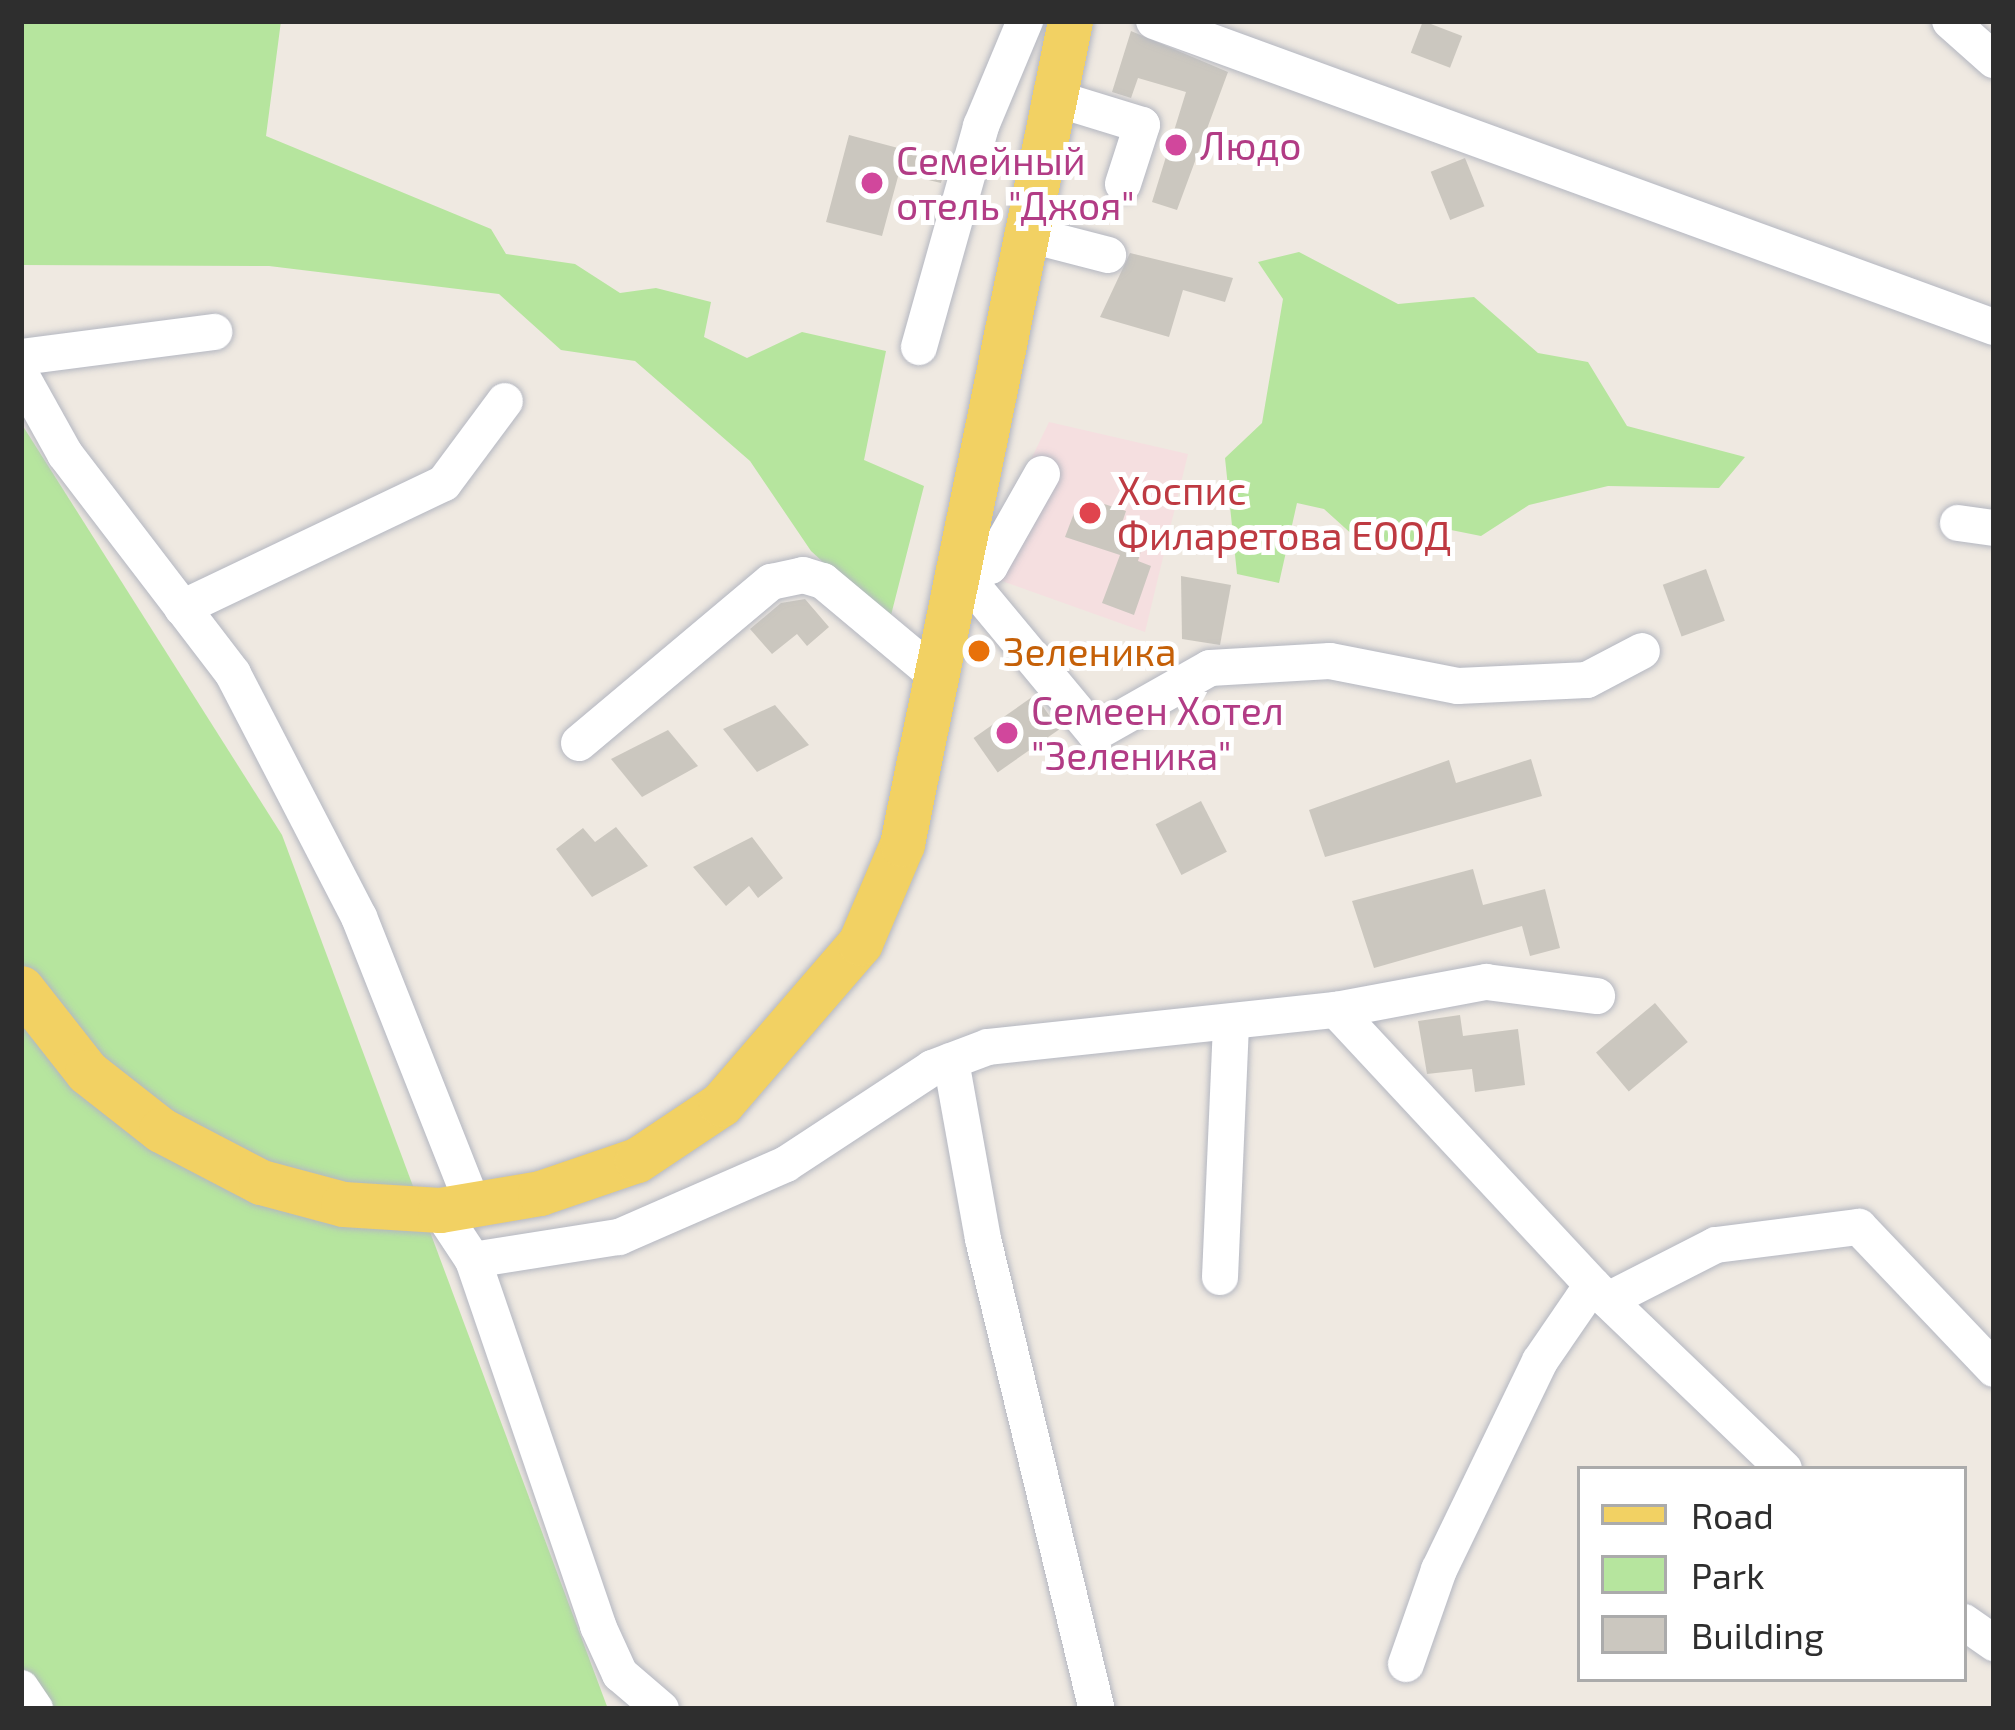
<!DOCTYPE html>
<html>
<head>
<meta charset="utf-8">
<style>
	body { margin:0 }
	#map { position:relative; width:2015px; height:1730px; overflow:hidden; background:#efe9e1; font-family:"Exo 2",sans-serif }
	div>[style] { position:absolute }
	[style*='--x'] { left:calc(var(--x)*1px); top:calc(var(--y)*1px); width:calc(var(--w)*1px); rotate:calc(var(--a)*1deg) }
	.medical>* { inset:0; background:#f5dfe0 }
	.green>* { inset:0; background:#b6e59e }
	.building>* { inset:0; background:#cbc7bf; transform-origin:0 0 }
	.roads { filter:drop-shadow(0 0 3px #b4b7c1) drop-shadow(0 0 3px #b4b7c1) }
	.minor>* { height:36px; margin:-18px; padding:0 18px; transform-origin:18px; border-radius:18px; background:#fff }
	.major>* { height:45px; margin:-22.5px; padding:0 22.5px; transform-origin:22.5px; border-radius:22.5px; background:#f2d163 }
	.dots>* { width:33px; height:33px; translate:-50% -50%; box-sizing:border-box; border:6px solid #fff; border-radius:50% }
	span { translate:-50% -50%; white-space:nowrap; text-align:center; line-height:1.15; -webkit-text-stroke:10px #fff; paint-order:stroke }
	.hotel-label { font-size:39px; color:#b23c85 }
	.left { translate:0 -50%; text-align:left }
	.health-label { font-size:39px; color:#be3a42 }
	.food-label { font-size:39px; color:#c56008 }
	.frame { position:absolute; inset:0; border:24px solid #2e2e2e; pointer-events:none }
	.legend { position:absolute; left:1577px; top:1466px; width:390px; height:216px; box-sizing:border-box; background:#fff; border:3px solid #ababab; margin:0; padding:15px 21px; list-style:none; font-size:36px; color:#2e2e2e }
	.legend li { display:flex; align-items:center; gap:24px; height:60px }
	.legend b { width:60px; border:3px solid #ababab }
</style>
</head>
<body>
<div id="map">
	<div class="medical">
		<div style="clip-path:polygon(1049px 422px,1188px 454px,1145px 632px,977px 572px)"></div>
	</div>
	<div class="green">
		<div style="clip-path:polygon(21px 21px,281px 21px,266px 136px,491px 229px,506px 254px,575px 264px,620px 293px,656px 288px,711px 302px,704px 337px,747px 358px,802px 332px,886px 351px,864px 460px,924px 486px,889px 623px,811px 551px,750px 461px,635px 361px,561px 350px,499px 294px,269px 266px,21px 265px)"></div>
		<div style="clip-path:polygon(1299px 252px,1398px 304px,1474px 297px,1538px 353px,1588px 362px,1627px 426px,1745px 457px,1719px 488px,1608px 486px,1529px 505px,1481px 536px,1441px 528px,1403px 550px,1355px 537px,1324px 509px,1297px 503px,1279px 583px,1237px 574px,1225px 458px,1262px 423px,1283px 299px,1258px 262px)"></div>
		<div style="clip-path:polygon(21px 423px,282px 835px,608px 1709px,21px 1709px)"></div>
	</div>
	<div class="building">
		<div style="left:1423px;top:21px;width:42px;height:34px;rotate:21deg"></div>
		<div style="clip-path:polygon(1131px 31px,1228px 72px,1177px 210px,1152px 202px,1186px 92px,1138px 78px,1131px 98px,1112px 92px)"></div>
		<div style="clip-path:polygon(849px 135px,947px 161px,941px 183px,899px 173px,882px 236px,826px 222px)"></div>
		<div style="left:1465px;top:158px;width:52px;height:37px;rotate:68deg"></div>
		<div style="clip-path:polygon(1130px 253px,1233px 278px,1225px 302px,1183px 290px,1169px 337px,1100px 317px)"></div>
		<div style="clip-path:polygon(1095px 501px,1126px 511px,1121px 526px,1146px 534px,1138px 561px,1151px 566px,1134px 615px,1102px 603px,1120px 555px,1065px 537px,1074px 513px,1089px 518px)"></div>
		<div style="left:1706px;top:569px;width:55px;height:46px;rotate:70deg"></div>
		<div style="clip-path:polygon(1181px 576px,1231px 585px,1220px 645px,1182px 639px)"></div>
		<div style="clip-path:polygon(805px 599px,829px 627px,807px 646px,797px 634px,772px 654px,750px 629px,781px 603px)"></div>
		<div style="left:1035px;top:695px;width:42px;height:75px;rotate:55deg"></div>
		<div style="clip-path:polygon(775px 705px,809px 745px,757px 772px,723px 729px)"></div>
		<div style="clip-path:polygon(668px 730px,698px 766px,642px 797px,611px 759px)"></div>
		<div style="clip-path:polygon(1531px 759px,1542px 796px,1325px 857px,1309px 810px,1449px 760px,1456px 783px)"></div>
		<div style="left:1201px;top:801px;width:57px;height:51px;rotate:63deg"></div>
		<div style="clip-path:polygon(616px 827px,648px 866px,592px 897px,556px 849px,583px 828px,595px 842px)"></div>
		<div style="clip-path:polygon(752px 837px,783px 878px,758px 898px,749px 886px,726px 906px,693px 867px)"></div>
		<div style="clip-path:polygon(1473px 869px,1483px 905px,1545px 889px,1560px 948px,1530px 956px,1522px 926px,1374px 968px,1352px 901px)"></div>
		<div style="left:1655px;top:1003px;width:51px;height:77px;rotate:50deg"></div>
		<div style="clip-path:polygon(1460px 1015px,1463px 1036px,1518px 1029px,1525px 1085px,1475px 1092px,1472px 1069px,1427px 1074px,1418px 1021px)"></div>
	</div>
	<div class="roads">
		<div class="minor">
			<div style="--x:1154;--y:21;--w:894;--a:20.02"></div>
			<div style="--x:1950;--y:21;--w:59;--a:41.6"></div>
			<div style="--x:1054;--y:98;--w:92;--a:17.1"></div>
			<div style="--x:1142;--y:125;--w:62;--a:107.9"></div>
			<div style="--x:1023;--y:233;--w:88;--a:14.5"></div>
			<div style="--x:919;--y:347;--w:230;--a:-74.3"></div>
			<div style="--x:981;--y:126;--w:114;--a:-67.3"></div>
			<div style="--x:21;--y:357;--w:195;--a:-7.4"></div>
			<div style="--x:21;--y:375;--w:90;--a:60.9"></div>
			<div style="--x:65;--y:454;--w:277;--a:52.6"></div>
			<div style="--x:233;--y:674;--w:274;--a:62.6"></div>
			<div style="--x:359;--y:917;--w:310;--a:68.4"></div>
			<div style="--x:1042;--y:474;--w:106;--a:119.5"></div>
			<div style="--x:990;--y:566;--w:29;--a:166"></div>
			<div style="--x:962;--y:573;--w:208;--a:50.3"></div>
			<div style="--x:1095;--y:733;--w:132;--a:-29.5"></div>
			<div style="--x:1210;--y:668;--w:120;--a:-3.3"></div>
			<div style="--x:1330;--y:661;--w:130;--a:11.1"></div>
			<div style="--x:1458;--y:686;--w:129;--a:-2.7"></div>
			<div style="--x:1587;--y:680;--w:62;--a:-27.8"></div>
			<div style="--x:1958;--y:523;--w:36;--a:8"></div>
			<div style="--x:182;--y:608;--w:290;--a:-25.5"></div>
			<div style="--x:444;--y:483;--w:102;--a:-53.4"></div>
			<div style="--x:579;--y:743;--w:251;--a:-40"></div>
			<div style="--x:771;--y:582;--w:33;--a:-12"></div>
			<div style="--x:803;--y:575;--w:21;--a:17"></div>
			<div style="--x:823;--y:581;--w:151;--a:39.9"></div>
			<div style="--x:1336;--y:1010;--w:153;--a:-10.6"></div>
			<div style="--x:1486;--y:982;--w:112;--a:7.2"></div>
			<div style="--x:951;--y:1061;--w:181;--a:79.8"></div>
			<div style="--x:983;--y:1239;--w:484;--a:76.4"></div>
			<div style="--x:440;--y:1210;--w:60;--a:56.6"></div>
			<div style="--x:473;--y:1260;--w:148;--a:-9"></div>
			<div style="--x:619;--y:1237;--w:182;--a:-23.6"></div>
			<div style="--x:786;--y:1164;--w:175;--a:-33.3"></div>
			<div style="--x:932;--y:1068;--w:60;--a:-20.6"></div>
			<div style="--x:988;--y:1047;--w:350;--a:-6.1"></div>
			<div style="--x:1336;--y:1010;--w:376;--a:47"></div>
			<div style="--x:1592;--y:1285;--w:266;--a:43.8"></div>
			<div style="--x:473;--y:1260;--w:387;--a:71.1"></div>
			<div style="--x:598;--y:1626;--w:53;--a:65.4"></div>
			<div style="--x:620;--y:1674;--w:54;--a:40.5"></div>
			<div style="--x:1220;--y:1277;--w:255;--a:-87.5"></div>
			<div style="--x:1608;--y:1300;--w:121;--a:-27"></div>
			<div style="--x:1716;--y:1245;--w:144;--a:-7.2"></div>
			<div style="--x:1859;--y:1227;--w:196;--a:46.4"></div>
			<div style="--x:1964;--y:1622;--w:37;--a:35"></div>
			<div style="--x:1406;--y:1664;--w:100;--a:-70.7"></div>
			<div style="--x:1439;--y:1570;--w:232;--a:-64.2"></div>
			<div style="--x:1540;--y:1361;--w:92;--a:-55.6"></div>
			<div style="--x:21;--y:1688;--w:25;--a:56"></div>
		</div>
		<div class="major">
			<div style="--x:21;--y:988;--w:107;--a:51.8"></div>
			<div style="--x:87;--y:1072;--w:94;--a:38.1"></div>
			<div style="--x:161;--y:1130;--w:113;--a:27.5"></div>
			<div style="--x:261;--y:1182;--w:85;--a:15"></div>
			<div style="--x:343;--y:1204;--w:97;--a:3.5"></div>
			<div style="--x:440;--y:1210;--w:101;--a:-9.6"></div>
			<div style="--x:540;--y:1193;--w:102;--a:-18.8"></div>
			<div style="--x:637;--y:1160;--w:101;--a:-33.7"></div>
			<div style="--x:721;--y:1104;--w:213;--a:-49.2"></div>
			<div style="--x:860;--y:943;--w:108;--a:-67"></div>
			<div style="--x:902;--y:844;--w:840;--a:-78.46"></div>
		</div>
	</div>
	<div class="dots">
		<div style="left:1176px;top:145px;background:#d1479c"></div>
		<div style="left:872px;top:183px;background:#d1479c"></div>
		<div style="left:1090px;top:513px;background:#e0444e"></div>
		<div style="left:979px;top:651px;background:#e8710a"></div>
		<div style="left:1007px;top:733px;background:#d1479c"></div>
	</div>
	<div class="hotel-label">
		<span class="left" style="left:1200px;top:145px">Людо</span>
		<span class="left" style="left:896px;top:183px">Семейный<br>отель "Джоя"</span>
		<span class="left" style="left:1031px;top:733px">Семеен Хотел<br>"Зеленика"</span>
	</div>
	<div class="health-label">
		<span class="left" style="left:1117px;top:513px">Хоспис<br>Филаретова ЕООД</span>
	</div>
	<div class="food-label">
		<span class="left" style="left:1003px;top:651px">Зеленика</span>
	</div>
	<div class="frame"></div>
	<ul class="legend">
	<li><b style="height:15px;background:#f2d163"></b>Road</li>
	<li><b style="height:33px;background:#b6e59e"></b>Park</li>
	<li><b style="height:33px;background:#cbc7bf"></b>Building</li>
	</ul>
</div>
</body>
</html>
